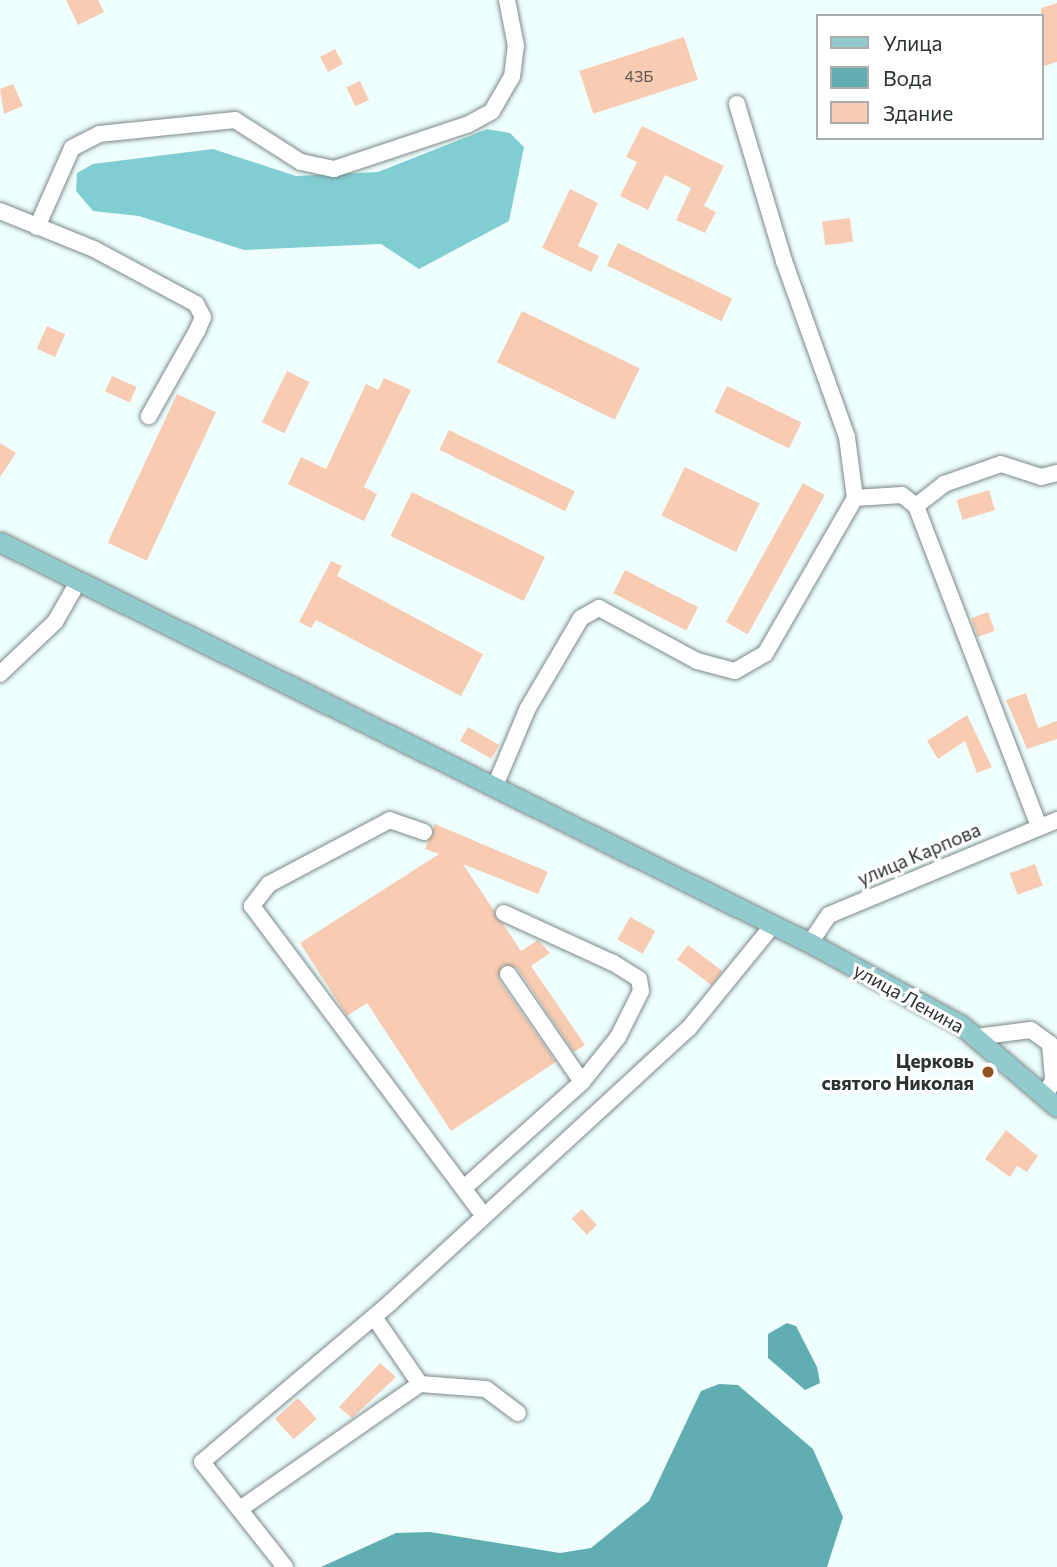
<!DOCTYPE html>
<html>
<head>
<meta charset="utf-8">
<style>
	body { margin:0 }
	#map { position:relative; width:1057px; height:1567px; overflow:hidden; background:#effefe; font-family:Commissioner,sans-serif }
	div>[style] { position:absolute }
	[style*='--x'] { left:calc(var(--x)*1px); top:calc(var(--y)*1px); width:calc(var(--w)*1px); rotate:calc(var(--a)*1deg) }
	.forest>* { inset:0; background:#81ced2 }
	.water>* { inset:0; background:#61aeb2 }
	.building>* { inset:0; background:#f8ccb2; transform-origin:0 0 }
	.roads { filter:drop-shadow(0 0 2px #7c8989) drop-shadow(0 0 2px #7c8989) }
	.minor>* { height:16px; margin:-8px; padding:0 8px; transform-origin:8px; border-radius:8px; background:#fff }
	.major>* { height:19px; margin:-9.5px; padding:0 9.5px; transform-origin:9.5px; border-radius:9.5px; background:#91cbce }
	.dots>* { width:19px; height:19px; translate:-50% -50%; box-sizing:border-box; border:4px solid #fff; border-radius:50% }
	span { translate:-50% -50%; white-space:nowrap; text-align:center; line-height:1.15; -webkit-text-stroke:6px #fff; paint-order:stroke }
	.number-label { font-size:16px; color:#605852 }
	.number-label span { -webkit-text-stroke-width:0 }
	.street-label { font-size:19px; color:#2d3232 }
	.poi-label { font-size:19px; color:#2d3232; font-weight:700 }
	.right { translate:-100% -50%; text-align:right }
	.legend { position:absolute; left:816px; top:14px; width:228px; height:126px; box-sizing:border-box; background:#fff; border:2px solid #abadad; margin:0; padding:9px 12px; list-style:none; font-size:21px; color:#2d3232 }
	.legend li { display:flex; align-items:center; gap:14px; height:35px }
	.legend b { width:35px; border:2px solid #abadad }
</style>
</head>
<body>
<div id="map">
	<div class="forest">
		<div style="clip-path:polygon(487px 129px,510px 133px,524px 147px,509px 221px,419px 269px,381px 244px,244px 250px,139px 216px,93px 211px,76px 191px,77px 173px,93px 164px,213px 149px,296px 176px,378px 172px)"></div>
	</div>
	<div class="water">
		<div style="clip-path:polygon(787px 1323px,796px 1326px,817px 1367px,820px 1383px,805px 1390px,768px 1358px,768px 1334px)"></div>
		<div style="clip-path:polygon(719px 1384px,738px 1385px,813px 1449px,843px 1517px,827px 1567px,321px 1567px,396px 1533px,430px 1532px,560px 1553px,591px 1548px,649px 1501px,701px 1391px)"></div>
	</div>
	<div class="building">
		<div style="clip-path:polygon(66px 0,98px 0,104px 12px,78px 25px)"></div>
		<div style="clip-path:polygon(1057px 3px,1057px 62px,1041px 67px,1041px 8px)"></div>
		<div style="left:684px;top:37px;width:45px;height:110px;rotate:72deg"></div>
		<div style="left:335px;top:49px;width:17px;height:17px;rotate:62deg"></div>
		<div style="left:360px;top:81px;width:21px;height:15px;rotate:65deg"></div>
		<div style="clip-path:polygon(13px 84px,23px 106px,4px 114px,0 89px)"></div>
		<div style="clip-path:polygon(642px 126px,724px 166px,704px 206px,716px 212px,705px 233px,676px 220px,691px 188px,665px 175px,648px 210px,620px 196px,637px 162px,626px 157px)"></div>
		<div style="clip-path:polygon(570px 189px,598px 203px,578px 246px,599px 256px,591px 272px,542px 248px)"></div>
		<div style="left:850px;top:218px;width:24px;height:28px;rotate:83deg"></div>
		<div style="left:618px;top:243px;width:127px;height:25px;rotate:26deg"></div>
		<div style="left:522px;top:311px;width:131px;height:57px;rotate:26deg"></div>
		<div style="left:47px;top:326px;width:20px;height:25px;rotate:24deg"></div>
		<div style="left:287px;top:371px;width:25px;height:57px;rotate:26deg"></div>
		<div style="left:112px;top:376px;width:27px;height:17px;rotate:24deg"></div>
		<div style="clip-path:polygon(384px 378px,411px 390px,364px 487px,377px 494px,364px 521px,288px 484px,301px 457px,326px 469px,366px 384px,378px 390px)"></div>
		<div style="left:727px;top:386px;width:83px;height:29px;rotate:26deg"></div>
		<div style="left:177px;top:394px;width:43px;height:164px;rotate:25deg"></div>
		<div style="left:449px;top:430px;width:140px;height:22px;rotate:26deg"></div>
		<div style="clip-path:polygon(0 443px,16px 453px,0 477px)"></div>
		<div style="left:685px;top:467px;width:83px;height:54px;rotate:26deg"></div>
		<div style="left:803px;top:483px;width:25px;height:159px;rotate:29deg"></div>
		<div style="left:989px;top:490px;width:21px;height:34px;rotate:73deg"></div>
		<div style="left:412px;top:492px;width:148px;height:49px;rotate:26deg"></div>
		<div style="clip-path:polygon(331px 561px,342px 566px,337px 576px,483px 654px,461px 696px,316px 620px,311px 628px,299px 622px)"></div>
		<div style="left:625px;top:570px;width:82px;height:26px;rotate:27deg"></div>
		<div style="left:988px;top:612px;width:20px;height:18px;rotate:70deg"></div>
		<div style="clip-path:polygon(1026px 693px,1038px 728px,1057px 721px,1057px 739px,1027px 749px,1006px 700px)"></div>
		<div style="clip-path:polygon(967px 715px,992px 767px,977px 773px,965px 741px,938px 759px,927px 741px)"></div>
		<div style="left:468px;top:727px;width:36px;height:16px;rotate:30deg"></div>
		<div style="clip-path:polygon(435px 824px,548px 872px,538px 894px,463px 864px,521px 951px,538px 940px,550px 953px,531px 966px,585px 1045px,574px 1052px,517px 968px,503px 965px,499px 980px,556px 1062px,451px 1131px,367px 1003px,347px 1016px,300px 943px,439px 854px,425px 849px)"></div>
		<div style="left:1035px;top:864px;width:23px;height:27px;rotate:70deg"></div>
		<div style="left:630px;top:917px;width:29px;height:26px;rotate:29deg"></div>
		<div style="left:688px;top:945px;width:43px;height:18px;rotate:37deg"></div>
		<div style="clip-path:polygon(1006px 1130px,1038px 1156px,1027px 1172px,1017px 1166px,1010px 1177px,985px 1159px)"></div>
		<div style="left:582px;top:1209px;width:22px;height:14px;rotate:47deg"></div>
		<div style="clip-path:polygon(380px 1363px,396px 1377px,352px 1418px,339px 1407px)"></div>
		<div style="left:298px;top:1398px;width:28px;height:31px;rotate:48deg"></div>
	</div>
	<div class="roads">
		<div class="minor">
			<div style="--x:0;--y:211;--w:101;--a:22"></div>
			<div style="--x:94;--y:249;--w:116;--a:28.3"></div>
			<div style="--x:196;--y:304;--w:15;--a:62"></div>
			<div style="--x:203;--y:317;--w:15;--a:113"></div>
			<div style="--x:197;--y:331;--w:98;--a:119.5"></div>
			<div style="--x:37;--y:227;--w:86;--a:-66.1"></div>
			<div style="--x:72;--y:148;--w:30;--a:-27"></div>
			<div style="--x:99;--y:134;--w:137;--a:-5.9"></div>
			<div style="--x:235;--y:120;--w:78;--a:32.5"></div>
			<div style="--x:301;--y:162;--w:34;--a:12"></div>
			<div style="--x:334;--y:169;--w:142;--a:-18.4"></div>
			<div style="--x:469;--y:124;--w:26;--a:-29"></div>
			<div style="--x:492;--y:111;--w:39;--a:-60"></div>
			<div style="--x:512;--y:77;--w:31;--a:-83"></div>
			<div style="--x:516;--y:46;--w:47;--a:-101.1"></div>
			<div style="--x:855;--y:498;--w:47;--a:-3.7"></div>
			<div style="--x:902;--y:495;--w:18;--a:38"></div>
			<div style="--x:916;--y:506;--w:344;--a:69"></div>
			<div style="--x:916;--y:506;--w:36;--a:-38"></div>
			<div style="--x:944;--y:484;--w:60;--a:-19.3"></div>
			<div style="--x:1001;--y:464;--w:42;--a:18"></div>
			<div style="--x:1041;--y:477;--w:16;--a:-14"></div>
			<div style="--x:0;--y:674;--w:76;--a:-43.4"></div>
			<div style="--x:55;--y:622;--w:46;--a:-60.1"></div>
			<div style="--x:495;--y:786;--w:85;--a:-67.1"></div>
			<div style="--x:528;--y:708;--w:104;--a:-59.5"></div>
			<div style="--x:581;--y:618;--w:21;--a:-29"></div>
			<div style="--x:599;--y:608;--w:111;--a:28.4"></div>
			<div style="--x:697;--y:661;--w:39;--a:15"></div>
			<div style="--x:735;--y:671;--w:34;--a:-30"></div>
			<div style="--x:765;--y:654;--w:180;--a:-60"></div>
			<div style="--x:855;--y:498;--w:62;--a:-97.5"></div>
			<div style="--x:847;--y:437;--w:187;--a:-109.7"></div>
			<div style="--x:784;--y:261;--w:164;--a:-106.7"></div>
			<div style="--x:424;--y:832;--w:36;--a:-161"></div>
			<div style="--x:390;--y:820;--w:137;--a:152.1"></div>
			<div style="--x:269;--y:884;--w:28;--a:128"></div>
			<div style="--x:252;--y:906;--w:387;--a:53.2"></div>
			<div style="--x:810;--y:943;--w:34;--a:-56"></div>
			<div style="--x:829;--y:915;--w:247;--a:-22.6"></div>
			<div style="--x:508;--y:974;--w:131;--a:55.6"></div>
			<div style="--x:976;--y:1037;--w:55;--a:-7.3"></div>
			<div style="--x:1031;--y:1030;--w:24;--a:36"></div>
			<div style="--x:1050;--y:1044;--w:36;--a:85"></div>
			<div style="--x:1053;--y:1080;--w:17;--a:115"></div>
			<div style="--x:464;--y:1188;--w:159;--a:-41.9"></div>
			<div style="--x:582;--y:1082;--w:58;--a:-51.3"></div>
			<div style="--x:618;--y:1037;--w:51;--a:-63.4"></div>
			<div style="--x:641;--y:991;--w:12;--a:-99"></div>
			<div style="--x:639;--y:979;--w:31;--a:-148"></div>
			<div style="--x:613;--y:963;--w:120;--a:-155.4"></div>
			<div style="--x:374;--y:1317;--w:81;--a:55.5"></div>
			<div style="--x:240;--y:1509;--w:219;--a:-34.8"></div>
			<div style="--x:420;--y:1384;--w:66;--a:4.3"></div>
			<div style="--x:486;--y:1389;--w:40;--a:37"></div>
			<div style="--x:285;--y:1567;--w:134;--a:-128.3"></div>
			<div style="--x:202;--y:1462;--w:248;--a:-40.2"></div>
			<div style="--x:391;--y:1302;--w:405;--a:-42.6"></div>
			<div style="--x:689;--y:1028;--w:133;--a:-50.8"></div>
		</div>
		<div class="major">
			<div style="--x:0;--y:542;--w:904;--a:26.34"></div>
			<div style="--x:810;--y:943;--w:172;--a:28.5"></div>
			<div style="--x:961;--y:1025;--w:126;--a:40.5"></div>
		</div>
	</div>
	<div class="dots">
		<div style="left:988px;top:1072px;background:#945121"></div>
	</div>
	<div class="number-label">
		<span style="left:639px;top:76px">43Б</span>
	</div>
	<div class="street-label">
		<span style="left:919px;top:854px;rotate:-23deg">улица Карпова</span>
		<span style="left:909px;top:998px;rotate:29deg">улица Ленина</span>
	</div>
	<div class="poi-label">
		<span class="right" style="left:974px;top:1072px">Церковь<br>святого Николая</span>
	</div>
	<ul class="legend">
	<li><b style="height:9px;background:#91cbce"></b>Улица</li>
	<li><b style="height:19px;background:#61aeb2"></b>Вода</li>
	<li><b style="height:19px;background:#f8ccb2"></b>Здание</li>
	</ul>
</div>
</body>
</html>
